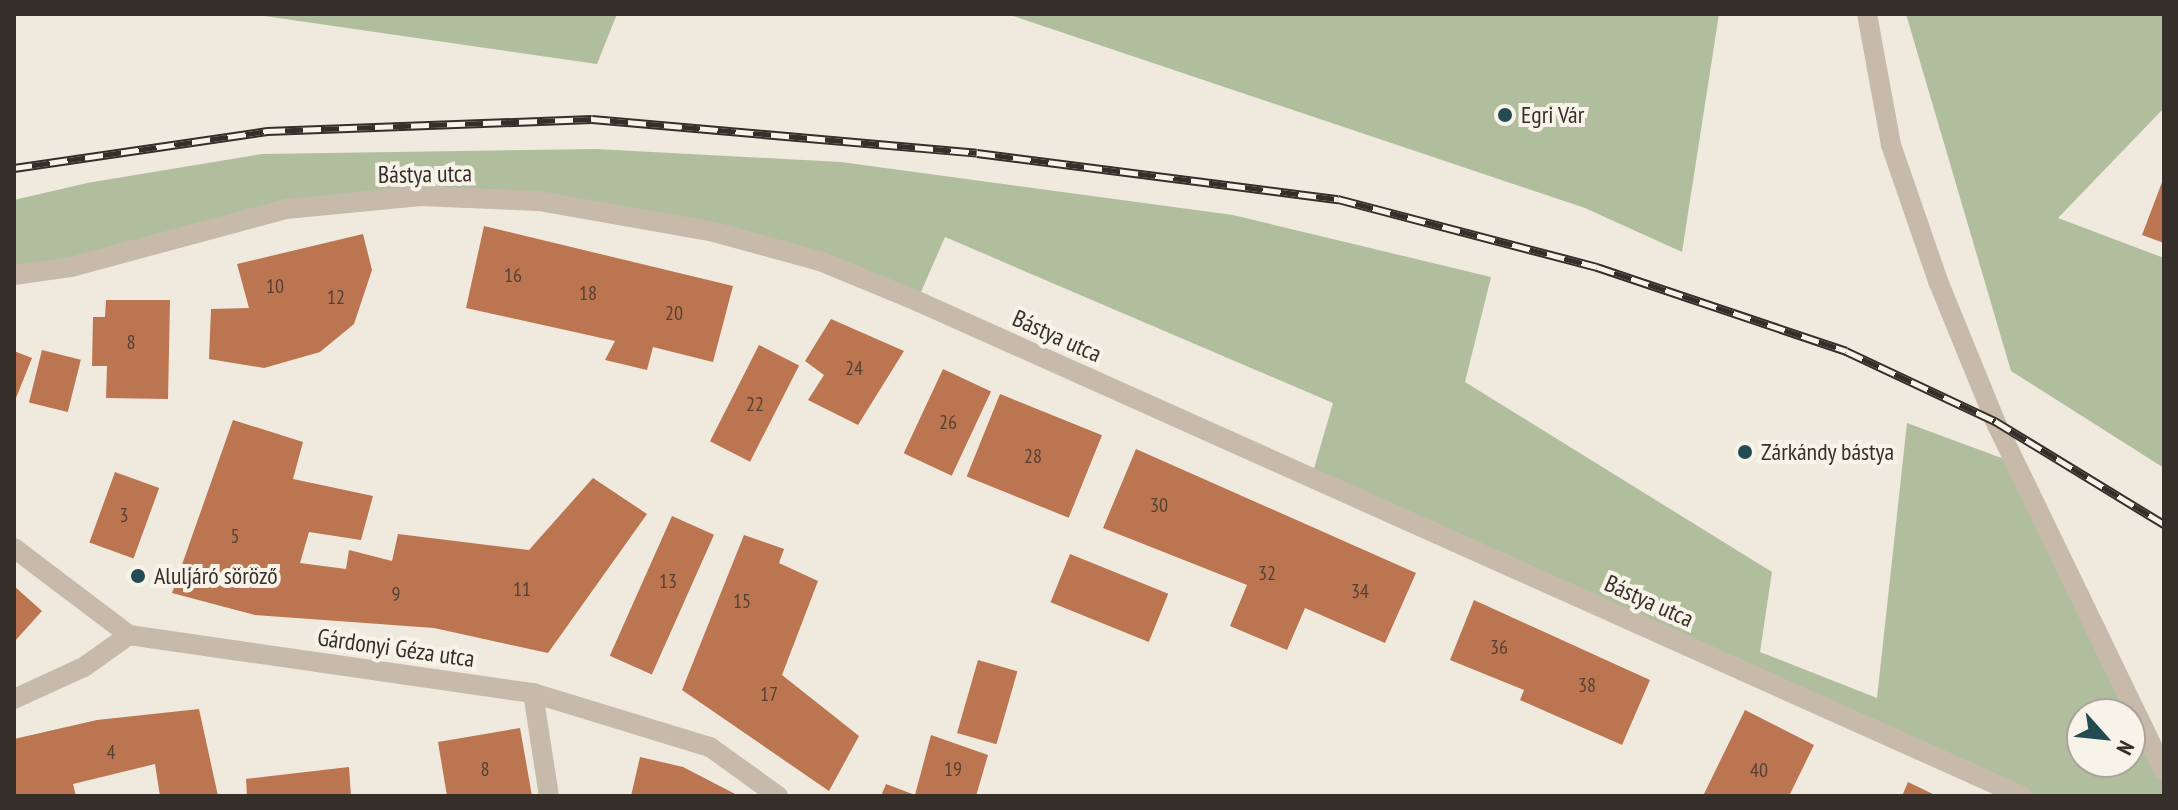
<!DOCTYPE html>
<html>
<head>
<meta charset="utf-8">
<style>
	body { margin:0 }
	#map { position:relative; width:2178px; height:810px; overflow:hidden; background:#f0e9dd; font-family:"PT Sans Narrow",sans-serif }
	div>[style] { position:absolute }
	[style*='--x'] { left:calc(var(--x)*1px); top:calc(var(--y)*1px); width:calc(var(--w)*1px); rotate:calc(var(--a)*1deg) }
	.green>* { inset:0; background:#b0be9e }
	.building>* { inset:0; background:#bb7550; transform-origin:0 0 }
	.minor>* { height:20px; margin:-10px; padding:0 10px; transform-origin:10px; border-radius:10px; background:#c7baaa }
	.tertiary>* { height:20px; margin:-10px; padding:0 10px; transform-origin:10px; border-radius:10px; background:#c7baaa }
	.rail>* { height:9px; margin-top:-4.5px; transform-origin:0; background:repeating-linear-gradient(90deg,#f8f3e9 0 18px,#352e29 0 36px); box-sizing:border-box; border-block:2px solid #352e29 }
	.dots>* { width:22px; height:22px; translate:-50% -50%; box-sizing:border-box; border:4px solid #f8f3e9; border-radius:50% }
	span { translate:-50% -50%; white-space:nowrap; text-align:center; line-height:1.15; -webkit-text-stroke:8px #f8f3e9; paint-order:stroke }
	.number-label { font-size:20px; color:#564033 }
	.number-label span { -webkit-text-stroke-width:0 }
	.poi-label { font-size:24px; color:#352e29 }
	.left { translate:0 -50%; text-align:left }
	.street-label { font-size:24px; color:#352e29 }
	.frame { position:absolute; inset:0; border:16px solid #352e29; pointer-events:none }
	.north { position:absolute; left:2066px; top:698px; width:80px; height:80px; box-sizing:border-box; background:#f8f3e9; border:2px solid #aaa49c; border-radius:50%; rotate:117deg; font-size:22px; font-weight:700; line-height:32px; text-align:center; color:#352e29 }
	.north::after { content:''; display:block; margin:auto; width:28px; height:36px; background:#224b53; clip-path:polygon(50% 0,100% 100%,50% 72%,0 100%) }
</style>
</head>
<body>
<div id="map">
	<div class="green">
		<div style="clip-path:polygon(250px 14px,617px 14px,597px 64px)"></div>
		<div style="clip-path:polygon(1007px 14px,1719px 14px,1682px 252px,1585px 208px)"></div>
		<div style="clip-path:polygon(1906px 14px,2164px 14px,2164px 108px,2058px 218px,2164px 258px,2164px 468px,2011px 371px)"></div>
		<div style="clip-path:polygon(evenodd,596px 149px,841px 162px,1233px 215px,1491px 277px,1465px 382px,1772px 572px,1760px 652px,1877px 698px,1907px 423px,2015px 463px,2164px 770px,2164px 796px,2022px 796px,1311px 479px,1333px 403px,945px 237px,917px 301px,820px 261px,539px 201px,286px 209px,14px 275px,14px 200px,87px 183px,262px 154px,596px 149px,2082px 714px,2130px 714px,2130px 762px,2082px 762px,2082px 714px)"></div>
	</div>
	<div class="building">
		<div style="clip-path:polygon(2164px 177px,2164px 243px,2142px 235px)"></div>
		<div style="clip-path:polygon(484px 226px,733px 286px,713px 362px,653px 347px,647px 370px,605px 360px,615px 341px,466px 308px)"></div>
		<div style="clip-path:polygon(363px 234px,372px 270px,354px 324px,320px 352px,264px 368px,209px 359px,211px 309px,249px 308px,237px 264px)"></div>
		<div style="clip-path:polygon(106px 300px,170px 300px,168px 399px,106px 398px,107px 366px,92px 366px,93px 317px,105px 317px)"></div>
		<div style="clip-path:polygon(831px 319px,904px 351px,858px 425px,808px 400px,824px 375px,805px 361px)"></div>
		<div style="left:759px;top:345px;width:45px;height:108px;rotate:27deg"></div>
		<div style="left:42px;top:350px;width:40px;height:54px;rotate:14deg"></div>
		<div style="clip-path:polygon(14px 351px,32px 358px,14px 403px)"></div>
		<div style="left:943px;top:369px;width:53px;height:93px;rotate:25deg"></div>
		<div style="left:1000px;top:394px;width:110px;height:89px;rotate:22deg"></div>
		<div style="clip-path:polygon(233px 420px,303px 442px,293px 479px,373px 496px,361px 540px,309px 532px,300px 563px,346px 569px,349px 550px,392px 561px,398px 534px,529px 550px,593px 478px,647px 514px,548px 653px,434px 628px,255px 615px,172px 593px)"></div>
		<div style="clip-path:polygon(1136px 449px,1416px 573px,1385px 643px,1305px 608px,1287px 650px,1230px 626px,1247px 585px,1103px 528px)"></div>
		<div style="left:115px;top:472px;width:47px;height:75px;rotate:20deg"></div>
		<div style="left:672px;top:516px;width:46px;height:153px;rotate:24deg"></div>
		<div style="clip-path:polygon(744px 535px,784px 549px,779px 563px,818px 581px,782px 675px,859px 736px,829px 791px,682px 690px)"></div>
		<div style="left:1070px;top:554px;width:106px;height:52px;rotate:22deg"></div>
		<div style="clip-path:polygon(14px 586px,42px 611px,14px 642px)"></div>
		<div style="clip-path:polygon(1474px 600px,1650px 680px,1622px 745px,1520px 700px,1524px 690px,1450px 660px)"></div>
		<div style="left:978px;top:660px;width:41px;height:76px;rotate:16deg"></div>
		<div style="clip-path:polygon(199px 709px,218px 796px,160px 796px,155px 764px,73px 784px,76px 796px,14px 796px,14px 739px,97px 720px)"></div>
		<div style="clip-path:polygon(1745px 710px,1814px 745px,1789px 796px,1703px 796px)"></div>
		<div style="clip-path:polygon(520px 728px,532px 796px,447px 796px,438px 742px)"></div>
		<div style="clip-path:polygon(931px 735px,988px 755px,976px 796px,881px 796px,886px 784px,915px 795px)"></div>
		<div style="clip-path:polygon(640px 757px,683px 767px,739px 796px,631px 796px)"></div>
		<div style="clip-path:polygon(349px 767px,351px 796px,247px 796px,246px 779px)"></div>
		<div style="clip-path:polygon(1908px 782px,1937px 796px,1902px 796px)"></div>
	</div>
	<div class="minor">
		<div style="--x:1867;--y:14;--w:133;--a:79.6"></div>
		<div style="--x:1891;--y:145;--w:144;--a:70.9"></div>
		<div style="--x:1938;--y:281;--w:151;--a:67.8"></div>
		<div style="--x:1995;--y:421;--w:388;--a:64.2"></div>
		<div style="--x:14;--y:548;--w:144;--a:37.1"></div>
		<div style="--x:129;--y:635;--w:408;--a:8.2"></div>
		<div style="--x:533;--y:693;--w:185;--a:17"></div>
		<div style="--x:710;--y:747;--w:84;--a:35.8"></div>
		<div style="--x:533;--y:693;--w:104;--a:81.2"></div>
		<div style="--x:14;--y:699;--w:77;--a:-24.6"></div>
		<div style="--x:84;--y:667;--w:55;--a:-35.4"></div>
	</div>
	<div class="tertiary">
		<div style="--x:14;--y:275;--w:58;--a:-8"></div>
		<div style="--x:71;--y:267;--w:223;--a:-15.1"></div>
		<div style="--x:286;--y:209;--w:135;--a:-5.5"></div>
		<div style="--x:420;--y:196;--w:119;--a:2.4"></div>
		<div style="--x:539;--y:201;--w:178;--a:10"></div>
		<div style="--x:714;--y:232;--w:110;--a:15.3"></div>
		<div style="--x:820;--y:261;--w:105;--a:22.4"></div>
		<div style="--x:917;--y:301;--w:1211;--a:24.13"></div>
	</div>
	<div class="rail">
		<div style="--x:14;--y:168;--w:256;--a:-8.3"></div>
		<div style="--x:267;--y:131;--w:325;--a:-2.1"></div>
		<div style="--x:592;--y:119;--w:386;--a:5"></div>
		<div style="--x:977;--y:153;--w:364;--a:7.3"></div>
		<div style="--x:1338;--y:199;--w:268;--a:14.7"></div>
		<div style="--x:1597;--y:267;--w:263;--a:18.6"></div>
		<div style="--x:1846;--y:351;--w:165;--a:25.2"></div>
		<div style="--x:1995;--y:421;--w:198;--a:31.4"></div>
	</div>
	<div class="dots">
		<div style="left:1505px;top:115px;background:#224b53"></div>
		<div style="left:1745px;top:452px;background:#224b53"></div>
		<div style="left:138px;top:576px;background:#224b53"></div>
	</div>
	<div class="number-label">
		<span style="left:513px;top:275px">16</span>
		<span style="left:275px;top:286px">10</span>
		<span style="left:588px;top:293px">18</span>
		<span style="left:336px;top:297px">12</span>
		<span style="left:674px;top:313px">20</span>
		<span style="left:131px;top:342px">8</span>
		<span style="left:854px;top:368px">24</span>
		<span style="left:755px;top:404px">22</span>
		<span style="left:948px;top:422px">26</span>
		<span style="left:1033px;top:456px">28</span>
		<span style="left:1159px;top:505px">30</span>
		<span style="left:124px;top:515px">3</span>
		<span style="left:235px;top:536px">5</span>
		<span style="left:1267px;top:573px">32</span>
		<span style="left:668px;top:581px">13</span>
		<span style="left:522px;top:589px">11</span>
		<span style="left:1360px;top:591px">34</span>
		<span style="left:396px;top:594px">9</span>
		<span style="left:742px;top:601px">15</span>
		<span style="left:1499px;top:647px">36</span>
		<span style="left:1587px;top:685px">38</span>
		<span style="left:769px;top:694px">17</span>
		<span style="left:111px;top:752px">4</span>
		<span style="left:485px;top:769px">8</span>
		<span style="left:953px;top:769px">19</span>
		<span style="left:1759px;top:770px">40</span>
	</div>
	<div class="poi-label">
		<span class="left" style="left:1521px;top:115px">Egri Vár</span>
		<span class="left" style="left:1761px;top:452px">Zárkándy bástya</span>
		<span class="left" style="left:154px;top:576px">Aluljáró söröző</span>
	</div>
	<div class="street-label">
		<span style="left:425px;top:174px;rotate:-1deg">Bástya utca</span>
		<span style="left:1057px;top:336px;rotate:24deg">Bástya utca</span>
		<span style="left:1649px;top:601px;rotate:24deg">Bástya utca</span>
		<span style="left:396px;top:648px;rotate:8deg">Gárdonyi Géza utca</span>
	</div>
	<div class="frame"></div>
	<div class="north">N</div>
</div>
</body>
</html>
